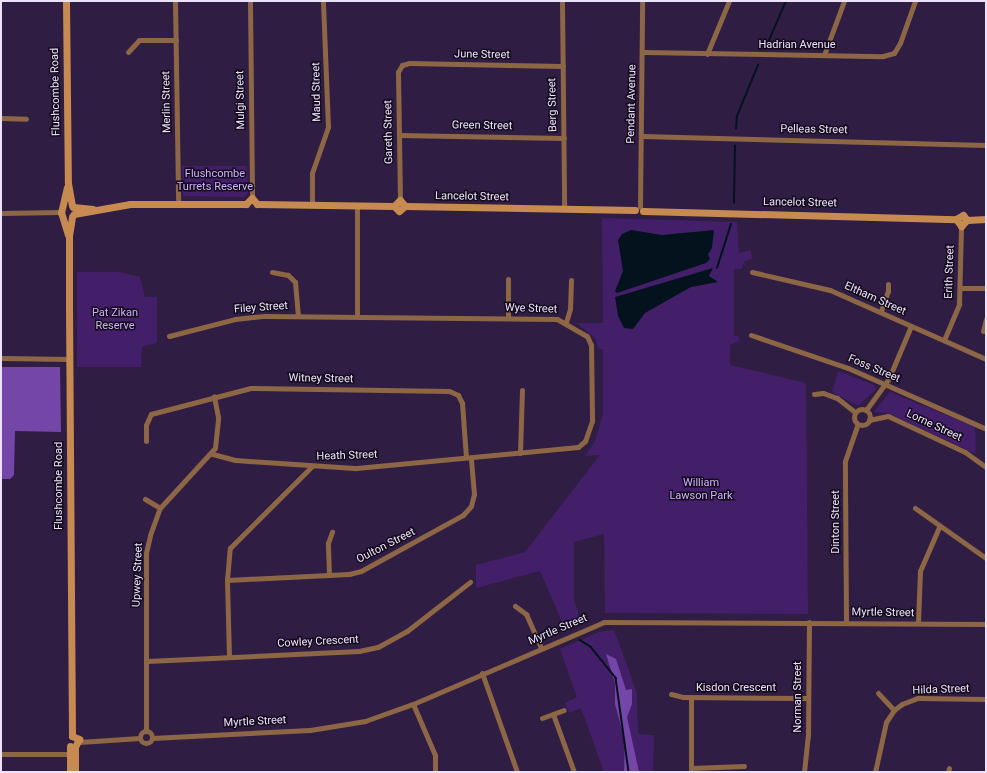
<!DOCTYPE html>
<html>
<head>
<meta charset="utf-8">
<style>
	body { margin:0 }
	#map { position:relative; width:987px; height:773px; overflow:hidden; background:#2f1d44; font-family:Roboto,sans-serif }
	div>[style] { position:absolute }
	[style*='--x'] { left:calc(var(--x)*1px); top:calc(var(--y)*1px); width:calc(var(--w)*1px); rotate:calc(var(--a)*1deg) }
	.green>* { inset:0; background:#441f69 }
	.forest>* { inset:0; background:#7446a8 }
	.water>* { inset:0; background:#04121d }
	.stream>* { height:1.5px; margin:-0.75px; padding:0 0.75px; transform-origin:0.75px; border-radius:0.75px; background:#04121d }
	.street>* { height:5px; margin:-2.5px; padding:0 2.5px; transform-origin:2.5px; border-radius:2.5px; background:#8d6745 }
	.street>.ring { margin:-2.5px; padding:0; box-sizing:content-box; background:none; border:5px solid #8d6745; border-radius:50% }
	.secondary>* { height:7px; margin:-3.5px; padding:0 3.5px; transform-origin:3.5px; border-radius:3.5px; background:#c78b51 }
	span { translate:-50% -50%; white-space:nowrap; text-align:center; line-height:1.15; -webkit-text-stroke:3px #140c1d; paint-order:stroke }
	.street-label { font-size:11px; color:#ece2fb }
	.park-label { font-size:11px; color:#d0b0fc }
	.frame { position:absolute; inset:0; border:2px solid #ece2fb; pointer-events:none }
</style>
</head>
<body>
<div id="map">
	<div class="green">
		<div style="clip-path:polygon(182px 166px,247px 166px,248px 193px,243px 197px,183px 196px)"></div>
		<div style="clip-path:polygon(602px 218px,737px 222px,739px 253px,751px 250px,752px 259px,745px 261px,741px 269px,734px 269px,734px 336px,738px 336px,740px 341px,730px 345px,730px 365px,806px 383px,808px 614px,605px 613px,604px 534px,574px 542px,574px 600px,578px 611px,579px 623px,565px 629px,540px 571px,476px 588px,476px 565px,525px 552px,600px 455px,585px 456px,595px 441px,603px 414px,603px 349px,599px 349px,595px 338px,577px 323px,603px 323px)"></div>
		<div style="clip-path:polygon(77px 272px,119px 272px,140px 277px,145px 297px,157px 297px,157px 343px,142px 347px,141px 367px,77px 367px)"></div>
		<div style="clip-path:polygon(838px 371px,874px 385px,876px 389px,859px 405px,854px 404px,832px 392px)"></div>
		<div style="clip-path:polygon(890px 392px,975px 427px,976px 454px,888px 413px,874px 412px)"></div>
		<div style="clip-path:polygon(614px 630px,637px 693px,638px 734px,654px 735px,653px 772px,604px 772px,581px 708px,569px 713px,565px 703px,577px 697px,560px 649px,599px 632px)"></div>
	</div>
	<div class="forest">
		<div style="clip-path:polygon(1px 367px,60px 367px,61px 432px,15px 431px,14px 475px,10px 479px,1px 479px)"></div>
		<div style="clip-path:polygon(606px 654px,616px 659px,626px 690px,632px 689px,632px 704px,627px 717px,639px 772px,624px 772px,625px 741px,615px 704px,615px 683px)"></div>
	</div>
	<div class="water">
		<div style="clip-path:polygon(631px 230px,662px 235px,714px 230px,712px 248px,708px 254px,710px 259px,706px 263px,617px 293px,615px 291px,623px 271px,618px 240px,622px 234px)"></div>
		<div style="clip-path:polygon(713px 268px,709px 276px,718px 282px,691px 287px,645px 313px,633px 329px,624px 328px,618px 316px,615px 297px)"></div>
	</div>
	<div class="stream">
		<div style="--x:767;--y:45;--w:48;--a:-66.6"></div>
		<div style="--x:736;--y:129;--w:13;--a:-86"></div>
		<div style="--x:737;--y:116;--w:55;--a:-67.6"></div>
		<div style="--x:734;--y:203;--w:57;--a:-89"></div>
		<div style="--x:717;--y:268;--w:46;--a:-72.3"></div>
		<div style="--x:580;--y:640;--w:13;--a:32"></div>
		<div style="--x:591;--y:647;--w:40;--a:51"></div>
		<div style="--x:616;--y:678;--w:95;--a:82.1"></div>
	</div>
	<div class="street">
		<div style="--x:175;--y:1;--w:202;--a:89.1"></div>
		<div style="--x:250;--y:1;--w:197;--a:89.4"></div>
		<div style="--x:562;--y:1;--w:208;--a:89.4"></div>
		<div style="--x:128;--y:52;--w:16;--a:-47"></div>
		<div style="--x:139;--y:40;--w:37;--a:0"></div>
		<div style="--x:643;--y:52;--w:240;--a:1"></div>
		<div style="--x:883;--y:56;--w:11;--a:-15"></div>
		<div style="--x:894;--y:53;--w:12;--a:-59"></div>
		<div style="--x:900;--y:43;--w:45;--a:-70.3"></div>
		<div style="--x:707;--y:54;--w:57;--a:-67.5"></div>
		<div style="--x:824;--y:55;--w:58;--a:-69.7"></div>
		<div style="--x:1;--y:118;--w:25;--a:2"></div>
		<div style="--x:399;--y:135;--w:165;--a:1"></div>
		<div style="--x:642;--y:136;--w:344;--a:1.5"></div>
		<div style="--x:400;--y:200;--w:128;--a:-90.9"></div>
		<div style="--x:398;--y:72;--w:8;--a:-60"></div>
		<div style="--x:402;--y:65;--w:7;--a:-16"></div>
		<div style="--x:409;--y:63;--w:154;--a:1.1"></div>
		<div style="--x:312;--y:205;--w:32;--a:-90"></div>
		<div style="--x:312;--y:173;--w:49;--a:-70.8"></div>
		<div style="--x:328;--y:127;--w:126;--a:-92.3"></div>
		<div style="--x:357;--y:206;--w:110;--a:90"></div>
		<div style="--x:640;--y:207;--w:206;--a:-89.4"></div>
		<div style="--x:1;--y:213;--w:60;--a:-1"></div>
		<div style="--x:272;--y:272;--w:16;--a:11"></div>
		<div style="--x:288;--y:275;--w:10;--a:45"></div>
		<div style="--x:295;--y:282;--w:33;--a:85"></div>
		<div style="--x:752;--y:272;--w:80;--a:13"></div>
		<div style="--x:830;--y:290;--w:171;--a:23.9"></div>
		<div style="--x:960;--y:288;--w:26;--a:0"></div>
		<div style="--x:881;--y:311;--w:21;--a:-71"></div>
		<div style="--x:888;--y:291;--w:7;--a:-90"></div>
		<div style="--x:508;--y:318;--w:39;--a:-90"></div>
		<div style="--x:566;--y:322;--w:14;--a:-73"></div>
		<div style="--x:570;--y:309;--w:29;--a:-88"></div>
		<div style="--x:983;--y:331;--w:12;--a:-76"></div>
		<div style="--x:751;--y:335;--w:102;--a:18.8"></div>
		<div style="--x:848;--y:368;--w:151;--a:23.8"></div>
		<div style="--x:169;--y:336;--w:68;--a:-14.4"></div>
		<div style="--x:235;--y:319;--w:30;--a:-6"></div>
		<div style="--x:265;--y:316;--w:292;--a:0.6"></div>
		<div style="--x:557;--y:319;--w:34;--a:30"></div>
		<div style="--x:587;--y:336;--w:10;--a:66"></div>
		<div style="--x:591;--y:345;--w:76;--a:89.2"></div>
		<div style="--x:592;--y:421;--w:21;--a:109"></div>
		<div style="--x:585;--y:441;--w:9;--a:139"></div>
		<div style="--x:578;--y:447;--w:225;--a:174.6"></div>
		<div style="--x:354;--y:468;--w:119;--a:-176.2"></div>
		<div style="--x:235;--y:460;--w:24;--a:-165"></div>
		<div style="--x:944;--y:340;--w:39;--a:-67"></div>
		<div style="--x:959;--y:304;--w:78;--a:-88.5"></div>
		<div style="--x:1;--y:358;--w:68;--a:0.8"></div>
		<div style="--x:814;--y:394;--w:9;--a:-6"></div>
		<div style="--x:823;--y:393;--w:15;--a:20"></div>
		<div style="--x:837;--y:398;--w:23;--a:38"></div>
		<div class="ring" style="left:854px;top:409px;width:11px;height:11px"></div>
		<div style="--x:866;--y:410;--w:39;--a:-54"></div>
		<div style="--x:889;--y:378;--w:56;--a:-67.1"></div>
		<div style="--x:869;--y:420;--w:19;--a:-12"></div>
		<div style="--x:888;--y:416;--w:85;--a:25.1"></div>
		<div style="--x:965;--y:452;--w:26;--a:36"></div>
		<div style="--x:146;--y:441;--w:16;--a:-90"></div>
		<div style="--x:146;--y:425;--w:12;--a:-66"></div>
		<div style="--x:151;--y:414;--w:103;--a:-14.6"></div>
		<div style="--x:251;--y:388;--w:198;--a:0.9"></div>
		<div style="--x:449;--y:391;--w:10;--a:24"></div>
		<div style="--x:458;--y:395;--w:9;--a:63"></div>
		<div style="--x:462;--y:403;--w:54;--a:85.8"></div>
		<div style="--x:520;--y:453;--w:63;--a:-88.2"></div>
		<div style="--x:145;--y:499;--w:17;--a:31"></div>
		<div style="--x:915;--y:508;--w:87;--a:35.2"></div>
		<div style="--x:329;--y:575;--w:32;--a:-92"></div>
		<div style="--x:328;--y:543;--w:12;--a:-70"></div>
		<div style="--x:227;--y:580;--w:122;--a:-2.8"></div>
		<div style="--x:349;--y:574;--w:12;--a:-14"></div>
		<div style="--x:361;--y:571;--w:116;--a:-28.8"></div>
		<div style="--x:463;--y:515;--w:12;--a:-48"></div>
		<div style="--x:471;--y:506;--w:12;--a:-76"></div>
		<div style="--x:474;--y:494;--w:36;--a:-95"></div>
		<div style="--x:515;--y:606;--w:14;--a:36"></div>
		<div style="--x:526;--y:614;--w:37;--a:66"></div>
		<div style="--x:846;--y:622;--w:161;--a:-90.4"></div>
		<div style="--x:845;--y:461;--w:39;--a:-71"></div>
		<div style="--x:918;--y:623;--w:52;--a:-87.8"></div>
		<div style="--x:920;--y:571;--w:48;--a:-66.6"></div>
		<div style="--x:229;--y:657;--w:77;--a:-91.5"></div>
		<div style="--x:227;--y:580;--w:32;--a:-85"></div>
		<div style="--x:230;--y:548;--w:115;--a:-45"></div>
		<div style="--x:147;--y:661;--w:212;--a:-2.7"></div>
		<div style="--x:359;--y:651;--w:19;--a:-12"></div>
		<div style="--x:378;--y:647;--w:33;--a:-29"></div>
		<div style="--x:407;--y:631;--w:80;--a:-37.9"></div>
		<div style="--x:482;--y:673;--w:105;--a:70.5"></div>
		<div style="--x:878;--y:693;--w:23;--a:47"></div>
		<div style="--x:671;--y:694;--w:12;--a:14"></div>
		<div style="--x:683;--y:697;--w:125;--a:0.5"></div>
		<div style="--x:691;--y:697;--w:75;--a:90"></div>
		<div style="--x:413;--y:704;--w:56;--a:66.7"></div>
		<div style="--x:435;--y:755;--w:17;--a:90"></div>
		<div style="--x:553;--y:714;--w:62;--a:70.1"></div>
		<div style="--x:542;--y:718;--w:23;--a:-20"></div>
		<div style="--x:146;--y:731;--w:178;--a:-90"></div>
		<div style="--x:146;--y:553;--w:18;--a:-77"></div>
		<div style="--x:150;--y:535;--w:29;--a:-70"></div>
		<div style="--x:160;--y:508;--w:81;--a:-47.5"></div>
		<div style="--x:215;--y:448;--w:31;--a:-84"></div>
		<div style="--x:218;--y:417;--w:21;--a:-101"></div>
		<div class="ring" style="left:140px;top:731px;width:7px;height:7px"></div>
		<div style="--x:152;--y:738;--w:158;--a:-2.9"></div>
		<div style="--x:310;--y:730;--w:56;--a:-9.3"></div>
		<div style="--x:365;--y:721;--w:51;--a:-19.5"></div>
		<div style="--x:413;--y:704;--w:208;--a:-23.2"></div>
		<div style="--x:604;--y:622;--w:382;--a:0.3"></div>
		<div style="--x:79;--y:742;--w:61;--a:-3.8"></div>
		<div style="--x:1;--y:754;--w:67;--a:0"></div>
		<div style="--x:691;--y:768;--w:53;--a:-2.2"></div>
		<div style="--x:804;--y:772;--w:36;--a:-84"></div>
		<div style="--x:808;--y:736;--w:114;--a:-89.5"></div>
		<div style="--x:875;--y:772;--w:51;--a:-77.6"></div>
		<div style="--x:886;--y:722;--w:14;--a:-56"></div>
		<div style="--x:894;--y:710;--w:10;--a:-37"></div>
		<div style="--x:902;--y:704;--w:17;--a:-21"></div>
		<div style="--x:918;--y:698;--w:68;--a:0.8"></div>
		<div style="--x:948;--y:772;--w:4;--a:-76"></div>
	</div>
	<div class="secondary">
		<div style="--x:66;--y:1;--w:182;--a:89.4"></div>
		<div style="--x:68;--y:183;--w:23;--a:80"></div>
		<div style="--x:67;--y:187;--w:26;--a:103"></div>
		<div style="--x:61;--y:212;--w:24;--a:73"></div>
		<div style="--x:246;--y:204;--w:8;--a:-45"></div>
		<div style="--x:252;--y:198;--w:8;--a:50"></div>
		<div style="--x:257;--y:204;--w:137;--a:0.8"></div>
		<div style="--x:394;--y:206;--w:8;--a:-45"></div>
		<div style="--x:400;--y:200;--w:8;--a:50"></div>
		<div style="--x:394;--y:206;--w:7;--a:45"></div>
		<div style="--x:399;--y:211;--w:8;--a:-40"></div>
		<div style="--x:405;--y:206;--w:230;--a:1"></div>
		<div style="--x:73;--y:207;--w:20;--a:6"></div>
		<div style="--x:643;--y:211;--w:313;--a:1.5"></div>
		<div style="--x:74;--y:214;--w:57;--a:-10.1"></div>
		<div style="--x:130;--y:204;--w:116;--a:0"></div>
		<div style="--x:956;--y:219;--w:9;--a:54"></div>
		<div style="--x:961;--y:226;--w:8;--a:-45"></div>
		<div style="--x:956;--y:219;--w:8;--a:-30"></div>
		<div style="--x:963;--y:215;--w:6;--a:51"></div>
		<div style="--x:967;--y:220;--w:19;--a:-3"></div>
		<div style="--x:72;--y:736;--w:434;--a:-90.4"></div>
		<div style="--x:69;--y:302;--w:66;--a:-90"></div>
		<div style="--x:69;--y:236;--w:20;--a:-81"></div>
		<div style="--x:72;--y:736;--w:8;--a:23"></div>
		<div style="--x:79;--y:739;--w:9;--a:117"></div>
		<div style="--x:70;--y:746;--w:26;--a:90"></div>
		<div style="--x:75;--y:772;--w:25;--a:-90"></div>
	</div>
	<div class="street-label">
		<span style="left:797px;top:45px">Hadrian Avenue</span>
		<span style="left:482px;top:55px;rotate:1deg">June Street</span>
		<span style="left:56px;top:92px;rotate:-91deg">Flushcombe Road</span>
		<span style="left:317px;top:92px;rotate:-91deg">Maud Street</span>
		<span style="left:241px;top:100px;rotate:-91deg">Mulgi Street</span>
		<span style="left:167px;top:102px;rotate:-91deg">Merlin Street</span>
		<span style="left:632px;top:104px;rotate:-89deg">Pendant Avenue</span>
		<span style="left:553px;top:105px;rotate:-91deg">Berg Street</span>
		<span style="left:482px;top:126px;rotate:1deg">Green Street</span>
		<span style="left:814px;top:130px;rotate:1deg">Pelleas Street</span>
		<span style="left:389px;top:132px;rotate:-91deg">Gareth Street</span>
		<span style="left:472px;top:197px;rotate:1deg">Lancelot Street</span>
		<span style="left:800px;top:203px;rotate:1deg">Lancelot Street</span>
		<span style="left:950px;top:272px;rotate:-88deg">Erith Street</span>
		<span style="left:875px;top:299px;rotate:24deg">Eltham Street</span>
		<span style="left:261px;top:308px;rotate:-4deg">Filey Street</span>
		<span style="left:531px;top:309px;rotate:2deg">Wye Street</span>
		<span style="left:874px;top:369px;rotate:23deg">Foss Street</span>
		<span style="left:321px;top:379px;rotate:1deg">Witney Street</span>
		<span style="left:934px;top:426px;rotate:25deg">Lorne Street</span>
		<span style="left:347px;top:456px;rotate:-2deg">Heath Street</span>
		<span style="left:59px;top:486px;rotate:-90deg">Flushcombe Road</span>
		<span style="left:836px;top:522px;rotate:-90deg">Dinton Street</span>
		<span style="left:386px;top:546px;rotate:-27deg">Oulton Street</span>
		<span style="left:138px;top:575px;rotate:-88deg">Upwey Street</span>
		<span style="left:883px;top:613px;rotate:1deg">Myrtle Street</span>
		<span style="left:558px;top:630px;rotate:-23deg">Myrtle Street</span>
		<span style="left:318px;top:642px;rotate:-3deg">Cowley Crescent</span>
		<span style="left:736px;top:688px">Kisdon Crescent</span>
		<span style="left:941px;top:690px;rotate:-2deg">Hilda Street</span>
		<span style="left:798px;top:697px;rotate:-90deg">Norman Street</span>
		<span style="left:255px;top:722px;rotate:-3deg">Myrtle Street</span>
	</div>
	<div class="park-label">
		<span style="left:215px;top:181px">Flushcombe<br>Turrets Reserve</span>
		<span style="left:115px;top:320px">Pat Zikan<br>Reserve</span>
		<span style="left:701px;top:490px">William<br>Lawson Park</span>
	</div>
	<div class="frame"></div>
</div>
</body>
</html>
